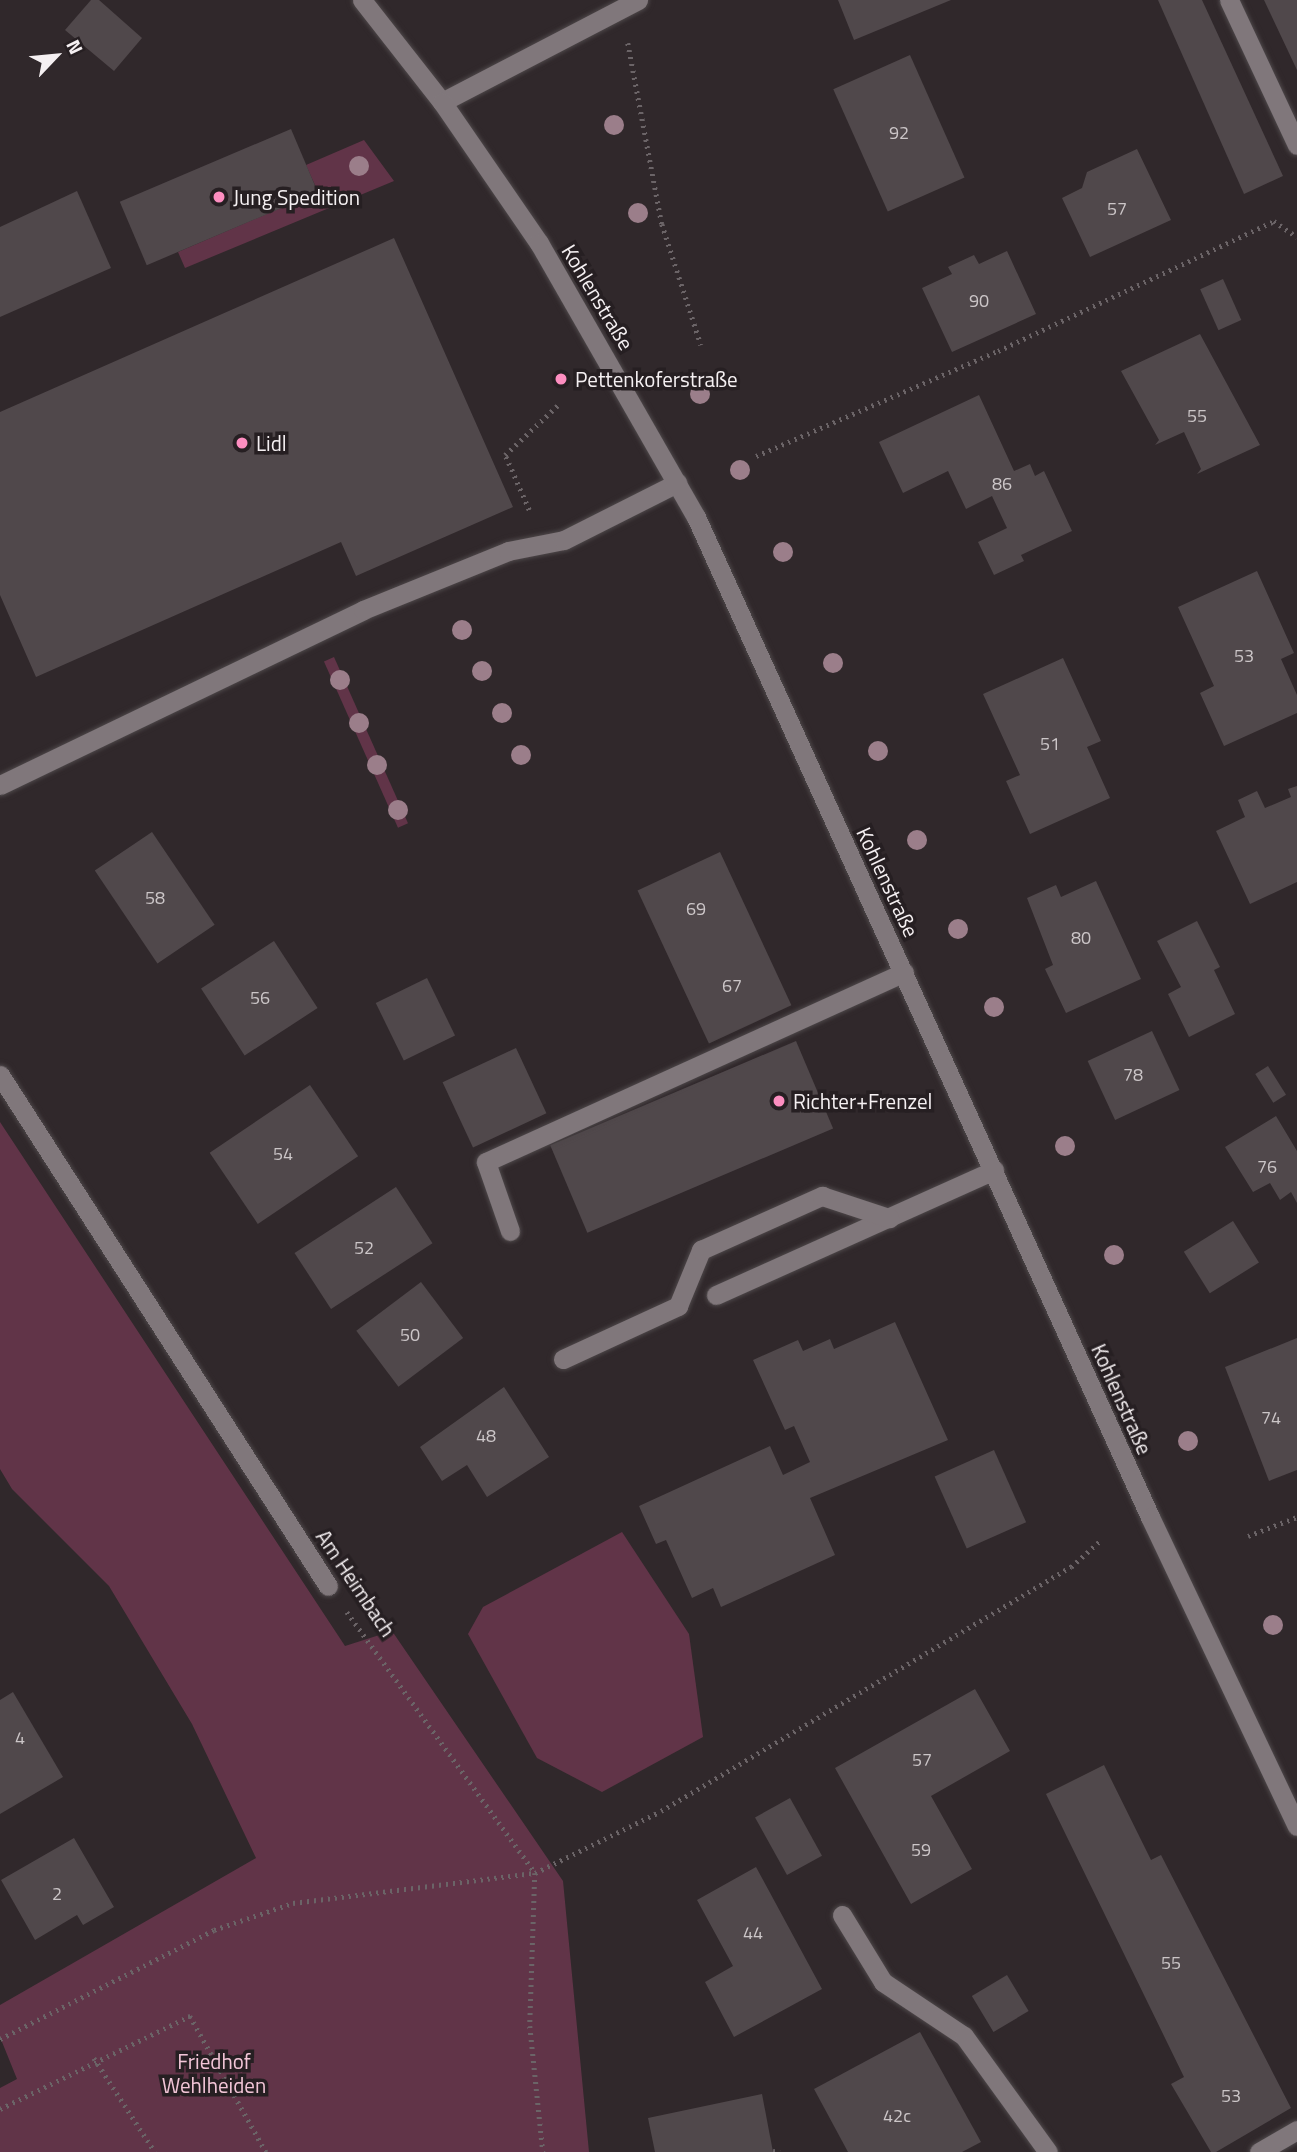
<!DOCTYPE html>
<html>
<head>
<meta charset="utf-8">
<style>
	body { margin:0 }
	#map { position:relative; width:1297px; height:2152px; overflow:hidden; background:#30282b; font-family:"Titillium Web",sans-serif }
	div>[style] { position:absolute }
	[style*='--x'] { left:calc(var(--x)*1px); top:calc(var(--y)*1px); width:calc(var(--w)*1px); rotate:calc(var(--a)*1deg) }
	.green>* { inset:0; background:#613448; transform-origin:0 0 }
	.building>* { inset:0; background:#50484b; transform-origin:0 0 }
	.path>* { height:4.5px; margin-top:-2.25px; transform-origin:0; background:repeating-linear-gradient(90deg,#6b6467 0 2px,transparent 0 7px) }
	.roads { filter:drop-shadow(0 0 2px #4d4749) drop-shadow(0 0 2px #4d4749) }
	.service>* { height:19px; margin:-9.5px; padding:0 9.5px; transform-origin:9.5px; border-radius:9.5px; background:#80777b }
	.minor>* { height:19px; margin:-9.5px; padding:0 9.5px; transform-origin:9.5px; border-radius:9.5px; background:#80777b }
	.secondary>* { height:19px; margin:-9.5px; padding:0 9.5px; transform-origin:9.5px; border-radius:9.5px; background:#80777b }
	.trees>* { width:20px; height:20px; margin:-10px; border-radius:50%; background:#9b7e8a }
	.dots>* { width:19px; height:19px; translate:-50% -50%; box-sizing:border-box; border:4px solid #261f22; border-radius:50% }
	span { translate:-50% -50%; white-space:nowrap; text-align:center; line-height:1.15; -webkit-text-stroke:7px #261f22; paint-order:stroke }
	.number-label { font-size:18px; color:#ccc6c8 }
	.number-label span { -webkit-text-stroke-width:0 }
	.poi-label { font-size:21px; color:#f5f0f2 }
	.left { translate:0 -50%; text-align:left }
	.street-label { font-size:21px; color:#f5f0f2 }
	.park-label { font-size:21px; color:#f2c5d7 }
	.north { position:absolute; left:21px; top:21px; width:70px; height:70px; -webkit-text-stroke:5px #261f22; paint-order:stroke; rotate:64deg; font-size:19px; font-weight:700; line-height:28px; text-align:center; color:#f5f0f2 }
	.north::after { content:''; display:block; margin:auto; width:24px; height:32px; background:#f5f0f2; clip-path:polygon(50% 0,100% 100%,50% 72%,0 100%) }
</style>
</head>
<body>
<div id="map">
	<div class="green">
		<div style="clip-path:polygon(364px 140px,394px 181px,185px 268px,178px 252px,318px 192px,306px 165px)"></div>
		<div style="left:334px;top:657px;width:182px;height:11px;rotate:66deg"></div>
		<div style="clip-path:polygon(0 1122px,345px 1646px,392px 1631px,563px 1881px,589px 2152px,0 2152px,0 2088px,17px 2079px,0 2037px,0 2005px,256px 1858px,192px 1724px,109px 1586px,12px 1489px,0 1469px)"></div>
		<div style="clip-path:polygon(622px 1532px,689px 1634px,703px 1737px,602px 1792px,537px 1758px,468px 1634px,483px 1607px)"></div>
	</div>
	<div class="building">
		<div style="clip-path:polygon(91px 0,99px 0,142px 38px,114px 71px,65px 30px)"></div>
		<div style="clip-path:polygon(838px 0,951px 0,854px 40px)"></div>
		<div style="clip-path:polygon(1158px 0,1202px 0,1283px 176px,1244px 194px)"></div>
		<div style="clip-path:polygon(1264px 0,1297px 0,1297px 70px)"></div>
		<div style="left:910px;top:55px;width:134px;height:84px;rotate:66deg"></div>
		<div style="left:291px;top:129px;width:69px;height:186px;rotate:67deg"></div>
		<div style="clip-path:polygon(1137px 149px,1171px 220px,1090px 257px,1062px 198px,1082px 188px,1087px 172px)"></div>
		<div style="clip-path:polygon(77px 191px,111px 268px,0 317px,0 227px)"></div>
		<div style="clip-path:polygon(394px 238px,513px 507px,356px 576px,341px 542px,36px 677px,0 595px,0 412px)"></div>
		<div style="clip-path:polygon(1007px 251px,1036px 314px,952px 352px,922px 288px,952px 274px,948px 267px,974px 255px,979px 264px)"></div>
		<div style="left:1223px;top:279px;width:45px;height:25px;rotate:66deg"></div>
		<div style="clip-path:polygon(1200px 334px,1260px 445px,1197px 474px,1201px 469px,1184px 432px,1155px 445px,1159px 440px,1121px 371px)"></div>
		<div style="clip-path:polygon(979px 395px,1014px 471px,1030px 464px,1035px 476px,1044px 471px,1072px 531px,1021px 555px,1024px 561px,994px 575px,978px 542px,1007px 528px,992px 496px,966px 509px,948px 471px,903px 493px,879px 442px)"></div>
		<div style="clip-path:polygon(1257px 571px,1294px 653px,1281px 659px,1297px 695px,1297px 713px,1224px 746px,1200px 693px,1214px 686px,1178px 607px)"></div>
		<div style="clip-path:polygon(1063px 658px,1101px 741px,1087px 747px,1110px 798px,1030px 834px,1006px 781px,1020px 775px,983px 694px)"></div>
		<div style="clip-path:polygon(1297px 786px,1297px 882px,1250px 904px,1216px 831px,1245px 817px,1238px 800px,1257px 791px,1265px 808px,1291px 797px,1288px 789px)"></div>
		<div style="left:152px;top:832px;width:112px;height:69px;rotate:56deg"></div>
		<div style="left:720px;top:852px;width:169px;height:91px;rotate:65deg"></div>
		<div style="clip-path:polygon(1096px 881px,1141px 979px,1066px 1013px,1045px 969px,1053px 965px,1027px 898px,1056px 885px,1061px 897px)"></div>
		<div style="clip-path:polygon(1197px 921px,1220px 967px,1214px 970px,1235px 1014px,1189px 1037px,1168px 994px,1181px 987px,1157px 941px)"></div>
		<div style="left:274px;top:941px;width:80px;height:87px;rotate:57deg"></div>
		<div style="left:427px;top:978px;width:64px;height:57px;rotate:64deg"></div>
		<div style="left:1152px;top:1031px;width:65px;height:71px;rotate:65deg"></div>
		<div style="left:796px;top:1041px;width:95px;height:267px;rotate:67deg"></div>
		<div style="left:516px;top:1048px;width:72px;height:81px;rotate:65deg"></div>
		<div style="left:1268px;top:1066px;width:34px;height:15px;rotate:58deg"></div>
		<div style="left:310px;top:1085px;width:86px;height:121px;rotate:56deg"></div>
		<div style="clip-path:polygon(1276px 1116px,1297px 1151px,1297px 1203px,1291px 1192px,1280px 1200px,1270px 1183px,1253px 1192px,1225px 1147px)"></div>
		<div style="left:396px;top:1187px;width:67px;height:121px;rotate:57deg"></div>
		<div style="left:1233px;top:1221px;width:49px;height:58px;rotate:58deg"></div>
		<div style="left:421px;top:1282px;width:70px;height:81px;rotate:53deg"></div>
		<div style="clip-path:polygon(895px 1322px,948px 1440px,810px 1498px,835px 1555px,721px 1607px,713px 1588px,692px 1598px,666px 1540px,656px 1544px,639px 1506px,770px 1446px,783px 1475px,810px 1462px,794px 1426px,785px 1430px,753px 1360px,798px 1340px,803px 1351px,830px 1339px,834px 1349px)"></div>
		<div style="clip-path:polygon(1297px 1338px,1297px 1470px,1269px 1481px,1225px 1367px)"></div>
		<div style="clip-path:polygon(504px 1387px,549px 1457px,487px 1497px,467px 1465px,442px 1481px,420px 1447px)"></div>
		<div style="left:994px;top:1450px;width:79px;height:65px;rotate:66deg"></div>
		<div style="clip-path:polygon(975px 1689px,1010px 1751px,931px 1796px,972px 1869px,911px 1904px,835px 1768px)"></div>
		<div style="clip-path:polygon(13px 1692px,63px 1777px,0 1814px,0 1700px)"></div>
		<div style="clip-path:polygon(1104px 1765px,1151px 1860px,1161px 1855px,1291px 2108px,1216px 2152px,1211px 2152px,1171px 2084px,1184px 2077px,1046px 1794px)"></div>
		<div style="left:790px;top:1798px;width:66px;height:40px;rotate:61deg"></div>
		<div style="clip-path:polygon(74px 1838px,114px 1907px,83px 1925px,77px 1915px,35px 1940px,1px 1880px)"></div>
		<div style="clip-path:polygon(756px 1867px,822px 1989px,734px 2037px,705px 1982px,733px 1966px,697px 1900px)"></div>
		<div style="left:1007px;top:1975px;width:42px;height:41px;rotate:59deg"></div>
		<div style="clip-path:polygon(920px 2032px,981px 2142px,962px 2152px,848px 2152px,814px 2089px)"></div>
		<div style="clip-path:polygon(762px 2094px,773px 2152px,655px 2152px,648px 2118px)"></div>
	</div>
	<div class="path">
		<div style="--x:628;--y:43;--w:184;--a:79.4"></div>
		<div style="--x:662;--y:224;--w:127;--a:72.1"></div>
		<div style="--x:756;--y:456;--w:264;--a:-23.5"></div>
		<div style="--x:998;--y:351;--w:305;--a:-25.2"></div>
		<div style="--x:1274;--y:221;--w:28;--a:35"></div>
		<div style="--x:529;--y:510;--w:60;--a:-113.6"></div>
		<div style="--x:505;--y:455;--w:73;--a:-43.3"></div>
		<div style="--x:1248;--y:1536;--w:53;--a:-21.2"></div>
		<div style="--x:347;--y:1612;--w:322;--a:54.2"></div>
		<div style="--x:535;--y:1873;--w:153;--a:91.9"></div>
		<div style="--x:530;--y:2026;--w:127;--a:84.1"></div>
		<div style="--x:0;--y:2039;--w:240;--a:-27"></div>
		<div style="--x:214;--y:1930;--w:83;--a:-18.9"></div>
		<div style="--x:293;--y:1903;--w:244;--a:-7.1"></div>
		<div style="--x:535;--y:1873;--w:140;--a:-26.2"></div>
		<div style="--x:661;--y:1811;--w:477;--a:-30.8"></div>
		<div style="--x:1071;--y:1567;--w:38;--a:-42"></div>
		<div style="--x:94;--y:2058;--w:112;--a:57"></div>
		<div style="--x:0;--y:2109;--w:212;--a:-26.1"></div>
		<div style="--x:190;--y:2016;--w:156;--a:60.8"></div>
		<div style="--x:773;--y:2151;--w:7;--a:8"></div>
	</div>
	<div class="roads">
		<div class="service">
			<div style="--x:1229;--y:0;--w:160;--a:64.9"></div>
			<div style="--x:0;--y:785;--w:403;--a:-25.7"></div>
			<div style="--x:363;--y:610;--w:157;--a:-22.1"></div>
			<div style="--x:508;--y:551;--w:57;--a:-11.1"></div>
			<div style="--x:564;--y:540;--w:127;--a:-26.8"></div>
			<div style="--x:510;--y:1231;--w:73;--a:-109.2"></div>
			<div style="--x:486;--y:1162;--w:459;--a:-24.4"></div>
			<div style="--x:716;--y:1295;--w:305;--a:-24.2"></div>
			<div style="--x:563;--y:1359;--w:127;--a:-24.7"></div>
			<div style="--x:678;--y:1306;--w:61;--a:-67.7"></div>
			<div style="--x:701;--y:1250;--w:133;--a:-24.1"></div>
			<div style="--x:822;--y:1196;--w:71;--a:18.2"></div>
			<div style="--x:842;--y:1915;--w:79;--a:58.5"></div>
			<div style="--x:883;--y:1982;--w:97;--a:33.7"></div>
			<div style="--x:964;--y:2036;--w:143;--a:54.1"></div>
			<div style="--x:1259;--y:2152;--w:44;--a:-30.1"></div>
		</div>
		<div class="minor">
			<div style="--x:442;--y:102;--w:221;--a:-27.5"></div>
			<div style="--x:0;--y:1075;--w:607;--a:57.3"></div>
		</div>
		<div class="secondary">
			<div style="--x:362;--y:0;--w:130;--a:51.9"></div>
			<div style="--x:442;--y:102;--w:171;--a:55.5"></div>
			<div style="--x:539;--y:243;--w:316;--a:60.2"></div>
			<div style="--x:696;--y:517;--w:1098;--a:65.58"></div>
			<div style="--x:1150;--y:1517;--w:342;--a:64.6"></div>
		</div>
	</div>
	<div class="trees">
		<div style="left:614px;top:125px"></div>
		<div style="left:359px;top:166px"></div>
		<div style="left:638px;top:213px"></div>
		<div style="left:700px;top:394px"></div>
		<div style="left:740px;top:470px"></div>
		<div style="left:783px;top:552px"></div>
		<div style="left:462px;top:630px"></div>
		<div style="left:833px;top:663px"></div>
		<div style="left:482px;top:671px"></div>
		<div style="left:340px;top:680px"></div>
		<div style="left:502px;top:713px"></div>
		<div style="left:359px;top:723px"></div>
		<div style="left:878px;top:751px"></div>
		<div style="left:521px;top:755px"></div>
		<div style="left:377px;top:765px"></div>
		<div style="left:398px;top:810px"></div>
		<div style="left:917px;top:840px"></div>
		<div style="left:958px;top:929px"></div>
		<div style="left:994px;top:1007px"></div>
		<div style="left:1065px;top:1146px"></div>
		<div style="left:1114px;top:1255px"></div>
		<div style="left:1188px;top:1441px"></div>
		<div style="left:1273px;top:1625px"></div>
	</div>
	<div class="dots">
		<div style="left:219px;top:197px;background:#fd8ec0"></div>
		<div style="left:561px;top:379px;background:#fd8ec0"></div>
		<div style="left:242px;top:443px;background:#fd8ec0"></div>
		<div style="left:779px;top:1101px;background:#fd8ec0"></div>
	</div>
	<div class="number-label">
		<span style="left:899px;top:133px">92</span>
		<span style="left:1117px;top:209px">57</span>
		<span style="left:979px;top:301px">90</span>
		<span style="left:1197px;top:416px">55</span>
		<span style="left:1002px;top:484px">86</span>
		<span style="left:1244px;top:656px">53</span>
		<span style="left:1050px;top:744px">51</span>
		<span style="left:155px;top:898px">58</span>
		<span style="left:696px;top:909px">69</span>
		<span style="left:1081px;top:938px">80</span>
		<span style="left:732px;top:986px">67</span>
		<span style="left:260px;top:998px">56</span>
		<span style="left:1133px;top:1075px">78</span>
		<span style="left:283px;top:1154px">54</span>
		<span style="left:1267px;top:1167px">76</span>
		<span style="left:364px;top:1248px">52</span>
		<span style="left:410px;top:1335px">50</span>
		<span style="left:1271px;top:1418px">74</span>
		<span style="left:486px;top:1436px">48</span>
		<span style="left:20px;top:1738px">4</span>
		<span style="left:922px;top:1760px">57</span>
		<span style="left:921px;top:1850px">59</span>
		<span style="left:57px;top:1894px">2</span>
		<span style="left:753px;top:1933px">44</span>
		<span style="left:1171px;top:1963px">55</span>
		<span style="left:1231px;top:2096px">53</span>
		<span style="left:897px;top:2116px">42c</span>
	</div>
	<div class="poi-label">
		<span class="left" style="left:233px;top:197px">Jung Spedition</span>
		<span class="left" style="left:575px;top:379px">Pettenkoferstraße</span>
		<span class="left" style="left:256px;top:443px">Lidl</span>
		<span class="left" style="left:793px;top:1101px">Richter+Frenzel</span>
	</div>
	<div class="street-label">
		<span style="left:598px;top:297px;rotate:59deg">Kohlenstraße</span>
		<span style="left:888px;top:882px;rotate:65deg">Kohlenstraße</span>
		<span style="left:1122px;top:1399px;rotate:66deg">Kohlenstraße</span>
		<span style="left:356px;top:1583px;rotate:56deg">Am Heimbach</span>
	</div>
	<div class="park-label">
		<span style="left:214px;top:2073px">Friedhof<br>Wehlheiden</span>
	</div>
	<div class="north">N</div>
</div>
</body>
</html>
